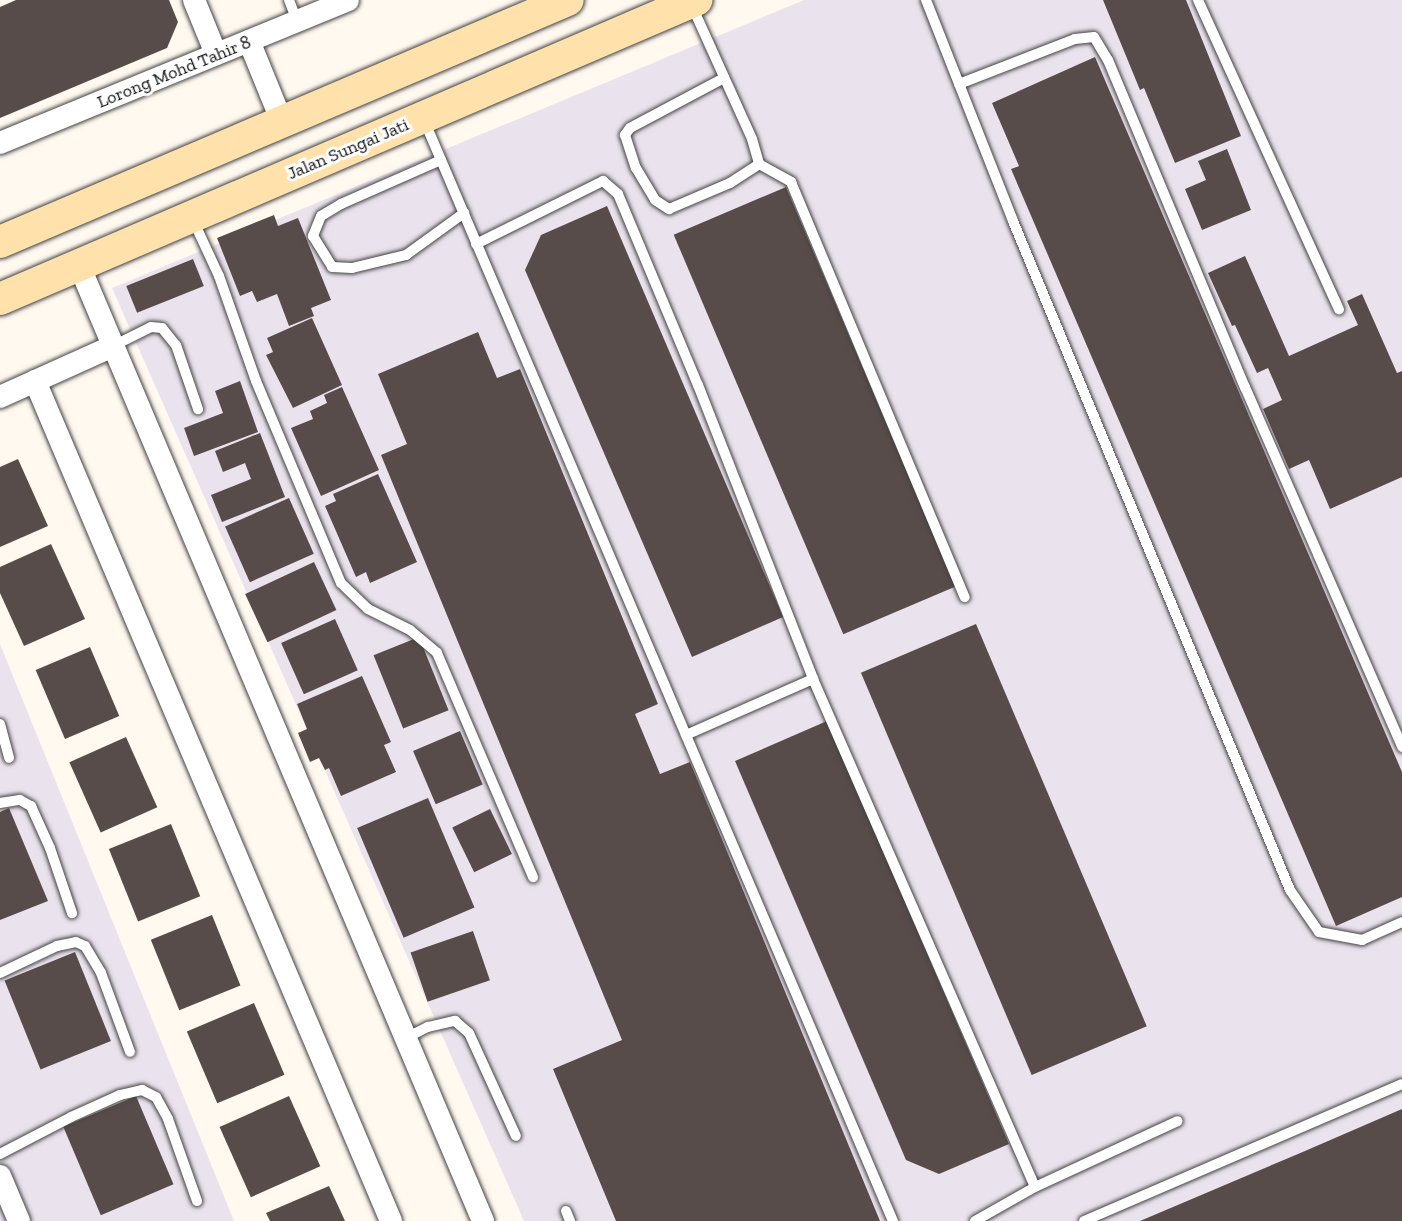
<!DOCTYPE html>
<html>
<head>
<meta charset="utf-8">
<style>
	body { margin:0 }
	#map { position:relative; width:1402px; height:1221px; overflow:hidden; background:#fff9f0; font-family:"Zilla Slab",serif }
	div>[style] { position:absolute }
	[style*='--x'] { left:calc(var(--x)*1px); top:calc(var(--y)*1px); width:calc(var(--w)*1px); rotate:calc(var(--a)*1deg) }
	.industrial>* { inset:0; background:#eae3ed }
	.building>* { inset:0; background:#584c4a; transform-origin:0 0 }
	.roads { filter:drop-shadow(0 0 2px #424242) drop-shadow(0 0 2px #424242) }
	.lane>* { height:10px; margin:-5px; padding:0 5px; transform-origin:5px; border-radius:5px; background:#fff }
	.street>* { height:22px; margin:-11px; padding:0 11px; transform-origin:11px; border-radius:11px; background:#fff }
	.secondary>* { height:32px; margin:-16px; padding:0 16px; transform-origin:16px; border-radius:16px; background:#ffe2ab }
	span { translate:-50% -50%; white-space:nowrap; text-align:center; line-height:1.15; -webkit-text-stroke:6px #fff; paint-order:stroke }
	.street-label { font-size:18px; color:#0f0f0f }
</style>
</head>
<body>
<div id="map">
	<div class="industrial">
		<div style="clip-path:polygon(804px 0,1402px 0,1402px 1221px,524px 1221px,112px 288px)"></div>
		<div style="clip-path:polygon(0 644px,234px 1221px,0 1221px)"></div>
	</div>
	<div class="building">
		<div style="clip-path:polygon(16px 0,169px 0,178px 22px,167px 48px,0 118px,0 7px)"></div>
		<div style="clip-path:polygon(1103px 0,1186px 0,1241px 136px,1175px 163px,1144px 88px,1140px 90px)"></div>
		<div style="clip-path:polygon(1095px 57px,1402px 772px,1402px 897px,1336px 926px,1011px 169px,1019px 166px,992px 103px)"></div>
		<div style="clip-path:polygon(1227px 149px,1251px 210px,1202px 230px,1185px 189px,1206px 180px,1198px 161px)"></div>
		<div style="left:786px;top:187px;width:434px;height:122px;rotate:67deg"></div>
		<div style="clip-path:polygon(607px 206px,783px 617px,692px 657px,525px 270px,541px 235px)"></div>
		<div style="clip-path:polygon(274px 215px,278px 226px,298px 218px,331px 300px,311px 308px,314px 316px,289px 326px,277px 294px,257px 302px,252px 291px,240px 296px,217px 238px)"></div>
		<div style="clip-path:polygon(1245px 256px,1289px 356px,1358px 325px,1347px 301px,1362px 294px,1397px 373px,1402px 371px,1402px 477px,1330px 509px,1309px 460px,1289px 469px,1263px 409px,1282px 400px,1268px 368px,1257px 373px,1235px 325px,1232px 326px,1208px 273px)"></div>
		<div style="left:193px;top:259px;width:29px;height:72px;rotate:68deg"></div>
		<div style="clip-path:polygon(312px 318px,342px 385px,293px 408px,266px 355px,273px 352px,267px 338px)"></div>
		<div style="clip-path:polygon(478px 332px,497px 378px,520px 369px,658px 704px,635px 714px,660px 774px,690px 762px,880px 1221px,616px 1221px,553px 1069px,622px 1040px,381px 455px,407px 444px,378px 374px)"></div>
		<div style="clip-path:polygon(240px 381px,258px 432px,194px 456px,184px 428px,223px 413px,215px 391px)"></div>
		<div style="clip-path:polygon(342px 387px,379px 470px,321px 496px,291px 428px,313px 419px,310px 411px,327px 403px,324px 395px)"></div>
		<div style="clip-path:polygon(260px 433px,285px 497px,222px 522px,211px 495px,251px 479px,245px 463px,223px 472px,215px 451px)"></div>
		<div style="clip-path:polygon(18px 459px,48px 526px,0 547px,0 467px)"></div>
		<div style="clip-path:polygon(378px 474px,417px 562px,370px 583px,366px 572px,356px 577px,325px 506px,336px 501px,333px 494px)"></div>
		<div style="left:289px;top:498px;width:61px;height:70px;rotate:66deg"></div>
		<div style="clip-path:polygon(51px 544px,85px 619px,24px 646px,0 593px,0 567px)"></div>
		<div style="left:314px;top:562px;width:53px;height:76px;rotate:65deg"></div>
		<div style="left:335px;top:619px;width:56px;height:59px;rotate:66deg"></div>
		<div style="left:976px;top:624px;width:437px;height:125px;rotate:67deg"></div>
		<div style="left:419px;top:637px;width:79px;height:49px;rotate:68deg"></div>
		<div style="left:90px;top:647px;width:75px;height:59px;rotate:67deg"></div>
		<div style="clip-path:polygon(362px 676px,391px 742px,384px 745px,396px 772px,341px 796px,329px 768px,325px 770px,319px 758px,310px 762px,298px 733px,307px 729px,297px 704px)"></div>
		<div style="clip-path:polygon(827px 721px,1009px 1144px,939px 1174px,906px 1160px,735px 761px)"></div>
		<div style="left:460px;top:731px;width:58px;height:51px;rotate:67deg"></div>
		<div style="left:126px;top:737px;width:77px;height:62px;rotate:66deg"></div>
		<div style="left:428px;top:798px;width:119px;height:77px;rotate:67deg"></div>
		<div style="clip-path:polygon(9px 808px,48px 901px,0 920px,0 812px)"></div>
		<div style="left:490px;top:809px;width:50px;height:42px;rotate:64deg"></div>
		<div style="left:171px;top:824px;width:78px;height:67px;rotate:68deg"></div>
		<div style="left:212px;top:915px;width:76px;height:66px;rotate:68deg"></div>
		<div style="left:473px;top:931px;width:52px;height:66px;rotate:71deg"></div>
		<div style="left:75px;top:952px;width:96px;height:76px;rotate:68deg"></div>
		<div style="left:254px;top:1003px;width:78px;height:73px;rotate:67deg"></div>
		<div style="left:136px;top:1096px;width:96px;height:79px;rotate:67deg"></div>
		<div style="left:289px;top:1096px;width:77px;height:76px;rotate:66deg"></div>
		<div style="clip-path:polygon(1402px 1109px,1402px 1221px,1140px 1221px,1298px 1154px)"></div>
		<div style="clip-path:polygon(329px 1186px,345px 1221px,270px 1221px,266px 1213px)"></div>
	</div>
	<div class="roads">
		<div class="lane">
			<div style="--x:289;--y:0;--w:22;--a:69"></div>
			<div style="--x:926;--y:0;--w:238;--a:68.5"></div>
			<div style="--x:1013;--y:221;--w:724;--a:67.51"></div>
			<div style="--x:1290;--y:890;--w:51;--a:55.4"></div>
			<div style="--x:1319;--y:932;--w:44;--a:10.5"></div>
			<div style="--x:1362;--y:940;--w:44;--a:-24.2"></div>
			<div style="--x:1198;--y:0;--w:340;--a:65.5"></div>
			<div style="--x:692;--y:6;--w:146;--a:65.7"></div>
			<div style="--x:752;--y:139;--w:26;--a:74"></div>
			<div style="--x:759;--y:164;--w:37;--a:29"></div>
			<div style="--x:791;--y:182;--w:450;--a:67.3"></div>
			<div style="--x:724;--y:78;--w:106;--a:152"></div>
			<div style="--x:630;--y:128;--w:9;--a:126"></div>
			<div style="--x:625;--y:135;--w:35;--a:72"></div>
			<div style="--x:636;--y:168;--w:37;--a:59"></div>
			<div style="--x:655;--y:200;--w:17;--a:33"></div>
			<div style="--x:669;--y:209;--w:66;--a:-23.1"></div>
			<div style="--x:730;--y:183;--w:35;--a:-33"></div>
			<div style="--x:959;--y:84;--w:124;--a:-21.2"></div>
			<div style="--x:1075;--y:39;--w:19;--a:-6"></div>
			<div style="--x:1094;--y:37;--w:27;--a:59"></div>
			<div style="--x:1108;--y:60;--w:355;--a:67.3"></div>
			<div style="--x:1245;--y:387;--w:393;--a:66.4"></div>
			<div style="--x:424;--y:120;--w:1197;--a:66.93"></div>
			<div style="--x:441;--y:160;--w:109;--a:156.3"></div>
			<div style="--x:341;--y:204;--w:23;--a:149"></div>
			<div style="--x:321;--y:216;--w:22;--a:112"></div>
			<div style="--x:313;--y:236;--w:36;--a:58"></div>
			<div style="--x:332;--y:267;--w:20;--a:3"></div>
			<div style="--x:352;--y:268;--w:56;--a:-13.5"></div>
			<div style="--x:406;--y:255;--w:72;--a:-35.9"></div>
			<div style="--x:193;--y:220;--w:62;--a:65.1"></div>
			<div style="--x:219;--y:276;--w:111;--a:70.6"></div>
			<div style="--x:256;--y:381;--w:219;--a:67.2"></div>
			<div style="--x:341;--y:583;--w:37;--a:44"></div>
			<div style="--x:368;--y:609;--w:47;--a:26.6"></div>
			<div style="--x:410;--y:630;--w:35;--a:40"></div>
			<div style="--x:437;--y:653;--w:244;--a:66.8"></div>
			<div style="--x:476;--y:244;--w:142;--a:-26.4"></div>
			<div style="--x:603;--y:181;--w:20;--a:41"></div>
			<div style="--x:618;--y:194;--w:207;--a:67.3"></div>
			<div style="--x:698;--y:385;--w:316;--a:68.6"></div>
			<div style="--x:813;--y:679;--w:554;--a:66.39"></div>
			<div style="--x:1035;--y:1187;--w:69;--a:150.5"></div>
			<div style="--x:113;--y:346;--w:42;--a:-26.6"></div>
			<div style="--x:151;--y:327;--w:11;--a:5"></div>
			<div style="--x:162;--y:328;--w:22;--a:51"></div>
			<div style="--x:176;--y:345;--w:68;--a:71"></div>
			<div style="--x:0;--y:724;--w:35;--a:75"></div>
			<div style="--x:686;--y:735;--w:139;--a:-23.8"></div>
			<div style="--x:0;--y:803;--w:20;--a:-9"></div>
			<div style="--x:20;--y:800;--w:13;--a:29"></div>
			<div style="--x:31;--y:806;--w:46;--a:65.7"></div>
			<div style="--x:50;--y:848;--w:69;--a:71.3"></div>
			<div style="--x:0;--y:973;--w:63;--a:-25.3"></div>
			<div style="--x:57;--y:946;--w:19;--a:-12"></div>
			<div style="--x:76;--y:942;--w:10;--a:24"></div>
			<div style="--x:85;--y:946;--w:31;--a:59"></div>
			<div style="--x:101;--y:973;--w:84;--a:69.8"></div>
			<div style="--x:406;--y:1038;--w:25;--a:-27"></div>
			<div style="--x:428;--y:1027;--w:28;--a:-13"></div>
			<div style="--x:455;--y:1021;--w:18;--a:41"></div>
			<div style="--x:469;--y:1033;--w:113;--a:65.5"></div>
			<div style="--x:0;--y:1154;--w:80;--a:-27.5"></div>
			<div style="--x:71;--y:1117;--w:54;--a:-24.2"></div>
			<div style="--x:120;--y:1095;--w:23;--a:-13"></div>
			<div style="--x:142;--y:1090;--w:16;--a:27"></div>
			<div style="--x:156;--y:1097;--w:25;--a:61"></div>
			<div style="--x:168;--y:1119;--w:87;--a:70.5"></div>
			<div style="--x:1035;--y:1187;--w:157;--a:-24.8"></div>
			<div style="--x:566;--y:1211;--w:11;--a:68"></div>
			<div style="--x:1084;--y:1221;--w:346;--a:-23.3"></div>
		</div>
		<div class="street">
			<div style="--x:194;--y:0;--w:58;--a:67.8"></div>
			<div style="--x:249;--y:41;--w:87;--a:67.8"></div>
			<div style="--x:0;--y:143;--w:376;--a:-22.3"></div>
			<div style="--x:79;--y:265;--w:1038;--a:67.09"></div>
			<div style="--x:35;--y:381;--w:912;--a:67.03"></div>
			<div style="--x:0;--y:397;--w:124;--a:-24.3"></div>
			<div style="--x:0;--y:1176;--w:49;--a:67.1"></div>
		</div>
		<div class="secondary">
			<div style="--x:0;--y:242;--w:617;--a:-23.08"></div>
			<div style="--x:0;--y:299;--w:758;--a:-23.25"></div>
		</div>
	</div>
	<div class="street-label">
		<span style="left:174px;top:72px;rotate:-22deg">Lorong Mohd Tahir 8</span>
		<span style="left:348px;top:149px;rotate:-23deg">Jalan Sungai Jati</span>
	</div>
</div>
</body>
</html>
